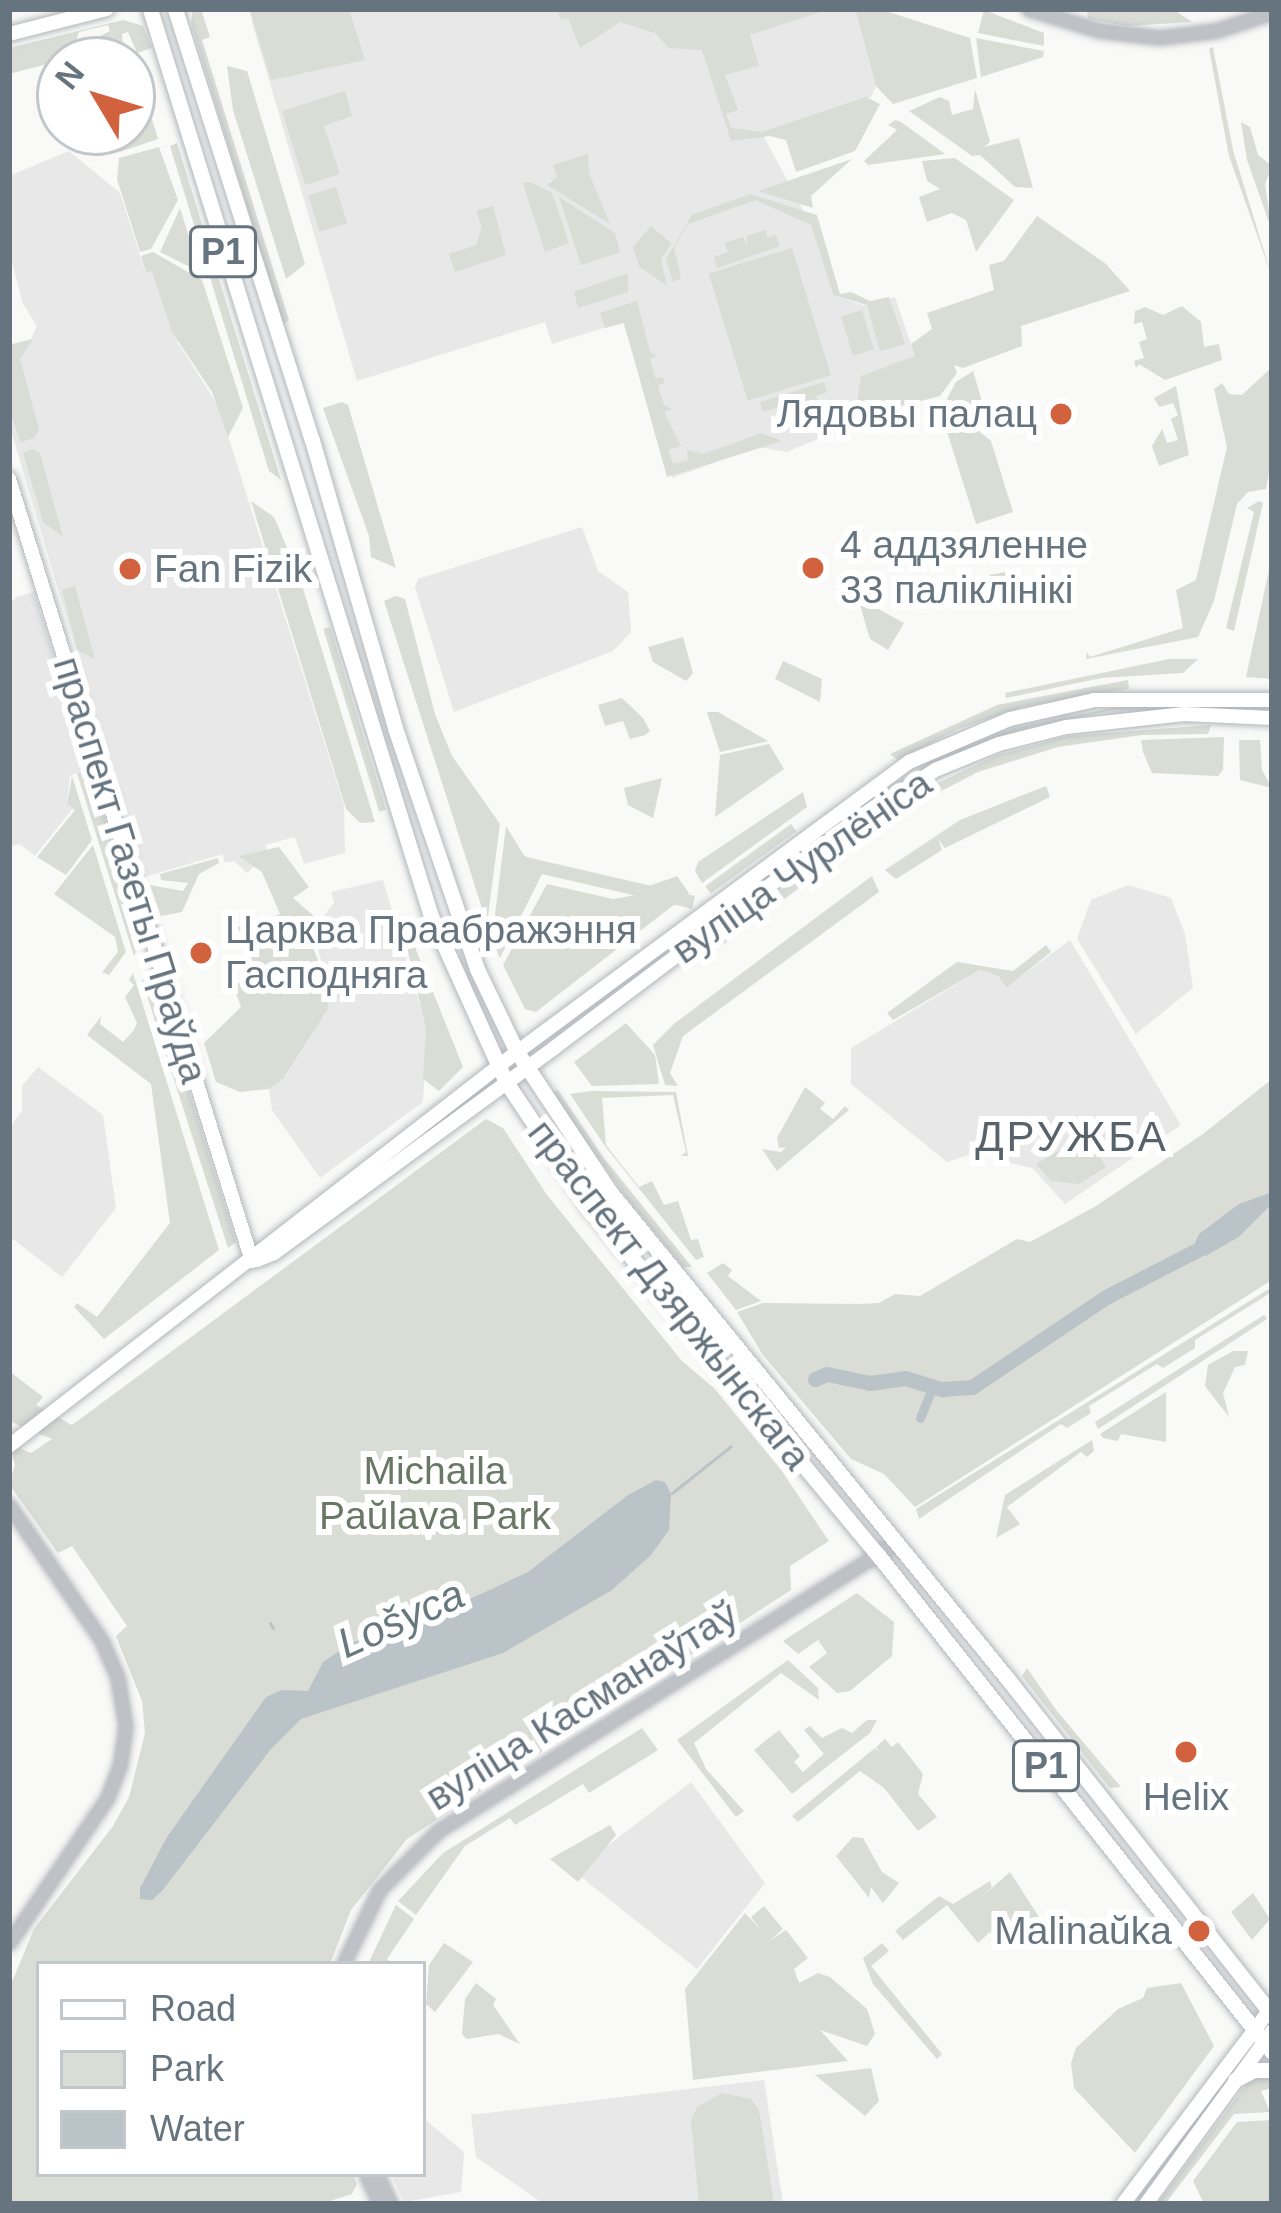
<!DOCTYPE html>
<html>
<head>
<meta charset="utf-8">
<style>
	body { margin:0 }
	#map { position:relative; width:1281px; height:2213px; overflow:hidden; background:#f9f9f7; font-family:Arial,sans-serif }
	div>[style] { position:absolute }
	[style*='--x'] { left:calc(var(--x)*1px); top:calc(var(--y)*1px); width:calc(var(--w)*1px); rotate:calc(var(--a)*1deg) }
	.built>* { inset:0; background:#e7e8e7 }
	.green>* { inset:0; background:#d9ddd6; transform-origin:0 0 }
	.water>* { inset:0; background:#bac3c7 }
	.stream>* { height:3px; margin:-1.5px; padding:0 1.5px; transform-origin:1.5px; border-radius:1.5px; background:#bac3c7 }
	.canal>* { height:9px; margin:-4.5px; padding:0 4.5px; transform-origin:4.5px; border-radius:4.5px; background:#bac3c7 }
	.river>* { height:15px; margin:-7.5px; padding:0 7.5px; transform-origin:7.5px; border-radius:7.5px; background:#bac3c7 }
	.roads { filter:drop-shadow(0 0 3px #b3b8bd) drop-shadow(0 0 3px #b3b8bd) }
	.tertiary>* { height:12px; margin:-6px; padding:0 6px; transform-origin:6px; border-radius:6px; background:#bec2c6 }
	.secondary>* { height:14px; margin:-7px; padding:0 7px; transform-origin:7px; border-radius:7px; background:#fff }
	.primary>* { height:15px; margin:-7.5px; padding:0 7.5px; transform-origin:7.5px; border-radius:7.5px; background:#fff }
	.dots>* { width:33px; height:33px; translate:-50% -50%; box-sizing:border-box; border:6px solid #fff; border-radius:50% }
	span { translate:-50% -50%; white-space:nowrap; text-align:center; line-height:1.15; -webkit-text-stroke:12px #fff; paint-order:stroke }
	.shield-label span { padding:3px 9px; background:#fff; border:3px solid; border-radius:9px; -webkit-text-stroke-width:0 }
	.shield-label { font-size:36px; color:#66747f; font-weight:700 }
	.poi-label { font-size:39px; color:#66747f }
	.right { translate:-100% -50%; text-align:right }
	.left { translate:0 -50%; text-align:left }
	.street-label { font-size:39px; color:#66747f }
	.park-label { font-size:39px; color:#687865 }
	.neighbourhood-label { font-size:42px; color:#58626b; letter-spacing:3px }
	.water-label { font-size:42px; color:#67797f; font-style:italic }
	.frame { position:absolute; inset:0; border:12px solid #66747f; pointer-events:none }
	.legend { position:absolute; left:36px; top:1961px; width:390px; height:216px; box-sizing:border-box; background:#fff; border:3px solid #c2c7cc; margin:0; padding:15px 21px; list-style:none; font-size:36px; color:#66747f }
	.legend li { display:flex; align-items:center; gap:24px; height:60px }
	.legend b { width:60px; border:3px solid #c2c7cc }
	.north { position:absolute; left:36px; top:36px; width:120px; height:120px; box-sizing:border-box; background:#fff; border:3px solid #c2c7cc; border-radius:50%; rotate:308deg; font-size:33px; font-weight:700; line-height:48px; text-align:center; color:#66747f }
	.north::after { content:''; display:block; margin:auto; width:42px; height:54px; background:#d2613e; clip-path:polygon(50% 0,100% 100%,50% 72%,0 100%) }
</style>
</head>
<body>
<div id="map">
	<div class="built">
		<div style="clip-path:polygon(257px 9px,855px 9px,876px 86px,871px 97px,762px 133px,811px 225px,833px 295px,863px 305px,895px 297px,915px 356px,857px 402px,844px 428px,787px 452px,758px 447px,672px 478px,623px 322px,552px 344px,545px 322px,357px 381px,252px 22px)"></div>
		<div style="clip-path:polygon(69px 151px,120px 193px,145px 271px,152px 270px,178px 343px,219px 407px,344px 805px,345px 853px,304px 864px,295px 837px,265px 845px,269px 852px,247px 873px,234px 861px,224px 862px,223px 854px,144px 877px,9px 424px,9px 345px,31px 339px,37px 326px,23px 304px,9px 252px,9px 176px)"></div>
		<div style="clip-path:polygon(582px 527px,598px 571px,628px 592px,631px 632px,613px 651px,454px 712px,415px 587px,418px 579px)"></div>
		<div style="clip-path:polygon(34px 592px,88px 768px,70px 776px,67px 803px,73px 808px,35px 856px,20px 844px,9px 847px,9px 605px,16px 597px)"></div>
		<div style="clip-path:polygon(383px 880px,427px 1028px,423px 1102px,320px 1178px,272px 1110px,269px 1089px,286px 1076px,328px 1009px,328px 986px,313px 930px,334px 903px,331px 892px)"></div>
		<div style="clip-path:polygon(1128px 885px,1171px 898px,1185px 934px,1193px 988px,1136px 1034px,1077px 939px,1091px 900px)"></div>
		<div style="clip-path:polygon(1070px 940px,1181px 1125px,1065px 1204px,1032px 1168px,1011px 1163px,996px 1146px,947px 1162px,851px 1084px,851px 1048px,980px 970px,998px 976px,1005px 988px)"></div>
		<div style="clip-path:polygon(38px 1067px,103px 1115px,116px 1208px,62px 1277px,9px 1236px,9px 1128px,22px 1111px,22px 1086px)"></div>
		<div style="clip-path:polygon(691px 1782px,765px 1883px,697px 1969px,581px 1877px,602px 1850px)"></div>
		<div style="clip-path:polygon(764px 2080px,783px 2204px,544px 2204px,476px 2157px,471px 2115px)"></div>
		<div style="clip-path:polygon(423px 2118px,464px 2152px,461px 2192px,404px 2202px,391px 2174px,423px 2174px)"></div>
	</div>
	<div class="green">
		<div style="clip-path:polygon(193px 9px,201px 9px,210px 37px,202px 40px,289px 320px,283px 325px,191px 23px)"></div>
		<div style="clip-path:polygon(249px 9px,349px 9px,365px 60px,271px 80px)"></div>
		<div style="clip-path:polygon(557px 9px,830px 9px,750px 35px,759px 66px,725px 75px,738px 110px,726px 114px,731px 128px,762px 132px,866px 97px,880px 104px,855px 151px,796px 172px,786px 140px,770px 136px,731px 141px,702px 50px,669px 48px,655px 33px,620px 22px,580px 48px,568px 18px,561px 20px)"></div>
		<div style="clip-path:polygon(855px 9px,879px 9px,970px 38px,977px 78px,893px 104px,876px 86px)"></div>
		<div style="clip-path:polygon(984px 10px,1044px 33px,1044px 46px,978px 33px)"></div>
		<div style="clip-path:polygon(1087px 11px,1176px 11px,1192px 22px,1127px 26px,1088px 19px)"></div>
		<div style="clip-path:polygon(123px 20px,143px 26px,152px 48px,137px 53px,128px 32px,122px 34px,124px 54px,94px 39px,110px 31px,108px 25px,79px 32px,70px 58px,9px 74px,9px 48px)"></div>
		<div style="clip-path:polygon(976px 38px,1044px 51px,1043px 57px,981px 77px)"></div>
		<div style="clip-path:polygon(1213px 47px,1233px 150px,1272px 277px,1229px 156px,1209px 49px)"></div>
		<div style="clip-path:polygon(227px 66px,247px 71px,305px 264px,286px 279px,233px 110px)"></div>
		<div style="clip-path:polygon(133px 82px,142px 86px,158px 139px,120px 152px,124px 132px,132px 132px)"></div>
		<div style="clip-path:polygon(975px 89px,990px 142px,984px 147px,1019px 138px,1033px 188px,1015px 187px,980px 155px,972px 156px,909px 111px,940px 97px,949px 101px,952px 115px,973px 109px)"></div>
		<div style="clip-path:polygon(345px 91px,352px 116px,324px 126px,340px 174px,305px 185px,282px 111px)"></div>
		<div style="clip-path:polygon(895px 120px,901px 122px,945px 154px,868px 165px,864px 161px,897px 130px,888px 125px)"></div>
		<div style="clip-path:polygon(1241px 122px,1250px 127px,1258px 155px,1272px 166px,1265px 184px,1272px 231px,1247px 160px)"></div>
		<div style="clip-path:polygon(177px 143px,281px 480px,269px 471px,170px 146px)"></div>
		<div style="clip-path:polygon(159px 147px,178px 200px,151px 249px,140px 252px,117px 179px,119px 158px)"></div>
		<div style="clip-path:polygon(588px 154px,589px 173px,610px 224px,547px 185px,557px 177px,553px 165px)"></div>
		<div style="clip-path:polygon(955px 158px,1014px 200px,976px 252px,966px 220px,952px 213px,927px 222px,919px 197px,940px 189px,927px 181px,922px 161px)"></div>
		<div style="clip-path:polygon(852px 159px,811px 196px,813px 208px,758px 191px)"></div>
		<div style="clip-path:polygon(530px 182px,552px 193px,569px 243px,545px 252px,523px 183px)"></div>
		<div style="left:336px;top:187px;width:38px;height:29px;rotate:73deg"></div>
		<div style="clip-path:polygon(750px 194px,817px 215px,840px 294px,851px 292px,870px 301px,889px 297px,905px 344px,880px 351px,867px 305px,833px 295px,811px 225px,756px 200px,688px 224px,674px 247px,681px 278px,673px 282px,666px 259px,692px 215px)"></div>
		<div style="clip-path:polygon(559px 197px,615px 233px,620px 252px,581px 265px)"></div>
		<div style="clip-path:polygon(493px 206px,506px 255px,455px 272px,449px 254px,476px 245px,482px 227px,476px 211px)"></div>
		<div style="clip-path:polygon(180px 208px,200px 272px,160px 252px)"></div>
		<div style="clip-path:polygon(1037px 216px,1106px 264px,1130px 291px,1021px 326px,1022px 346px,963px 368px,954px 365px,957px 373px,940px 396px,874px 413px,849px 428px,843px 422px,857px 402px,861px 376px,915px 356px,911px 344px,932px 329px,927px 313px,994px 290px,989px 265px,1004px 261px)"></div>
		<div style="clip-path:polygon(651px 226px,671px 243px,661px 260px,667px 286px,639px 266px,633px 247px)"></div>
		<div style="clip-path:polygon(765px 230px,768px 238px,776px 235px,780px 246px,717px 268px,714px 257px,728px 252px,725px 243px,743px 237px,747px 246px,747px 236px)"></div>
		<div style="left:792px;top:248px;width:133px;height:87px;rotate:73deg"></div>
		<div style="clip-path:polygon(153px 252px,202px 280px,243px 408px,228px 437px,212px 392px,172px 332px,152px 271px,146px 272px,141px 256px)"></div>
		<div style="clip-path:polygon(628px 273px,628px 292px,578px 308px,574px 292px)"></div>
		<div style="clip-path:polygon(637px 301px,650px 352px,657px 356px,650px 359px,655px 378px,663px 377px,665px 383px,658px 385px,664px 405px,672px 409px,664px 412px,681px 446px,668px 450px,673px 464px,688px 460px,687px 450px,704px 454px,761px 433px,782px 441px,667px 477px,624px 323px,605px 328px,600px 313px)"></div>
		<div style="clip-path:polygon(1182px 306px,1201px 322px,1204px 347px,1219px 344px,1222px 360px,1165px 380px,1139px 364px,1136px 368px,1134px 361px,1144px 358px,1139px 342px,1147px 339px,1142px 322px,1134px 324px,1135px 311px,1145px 307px,1163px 315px)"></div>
		<div style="left:862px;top:310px;width:41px;height:22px;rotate:73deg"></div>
		<div style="clip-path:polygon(33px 339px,20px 359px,39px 429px,34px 438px,20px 442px,9px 408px,9px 345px)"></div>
		<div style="clip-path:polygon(1272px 367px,1272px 459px,1266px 489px,1248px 492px,1237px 504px,1214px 601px,1198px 637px,1086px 659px,1087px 652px,1090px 657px,1183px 628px,1176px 590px,1196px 580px,1227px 447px,1214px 389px,1222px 383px,1229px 394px,1242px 395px)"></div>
		<div style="clip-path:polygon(973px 371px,991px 432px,947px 399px,956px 382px)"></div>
		<div style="clip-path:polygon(824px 382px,827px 392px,816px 396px,820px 405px,802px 410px,799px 405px,800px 411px,782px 417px,779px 407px,763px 412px,760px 402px)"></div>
		<div style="clip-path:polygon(1176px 386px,1189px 455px,1159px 466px,1152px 446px,1162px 429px,1167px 443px,1178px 440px,1171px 419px,1178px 415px,1173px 403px,1159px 407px,1154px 398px)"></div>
		<div style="clip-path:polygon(342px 402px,348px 405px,396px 568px,371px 557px,369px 536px,323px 408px)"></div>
		<div style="clip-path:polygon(963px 418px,991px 441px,1013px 512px,976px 524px,945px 425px)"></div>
		<div style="clip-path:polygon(33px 449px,40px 453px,63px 537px,43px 522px,23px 453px)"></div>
		<div style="clip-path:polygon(251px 501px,274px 517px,300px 579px,375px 822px,360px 823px,346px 809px)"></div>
		<div style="clip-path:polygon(1259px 501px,1263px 503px,1234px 631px,1226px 628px,1254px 512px,1247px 508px)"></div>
		<div style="clip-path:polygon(1272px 556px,1272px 679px,1246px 677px)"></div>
		<div style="clip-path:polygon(1006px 572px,1029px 579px,1040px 602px,1020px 591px,1013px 601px,996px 592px,989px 575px)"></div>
		<div style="clip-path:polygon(75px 586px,95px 659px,78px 651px,62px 590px)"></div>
		<div style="clip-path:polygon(396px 596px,405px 599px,435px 714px,452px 756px,500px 824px,487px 924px,384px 601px)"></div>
		<div style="clip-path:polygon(858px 598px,904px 623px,888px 650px,870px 639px)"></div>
		<div style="left:330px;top:627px;width:191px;height:7px;rotate:73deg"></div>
		<div style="clip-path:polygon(683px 637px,693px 673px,686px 681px,653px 662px,648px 647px)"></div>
		<div style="clip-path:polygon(1169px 659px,1198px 659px,1183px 673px,1101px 678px,1006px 698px,1005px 693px)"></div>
		<div style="clip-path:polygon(783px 661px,822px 679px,820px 702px,775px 679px)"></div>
		<div style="clip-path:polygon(1128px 680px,1129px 689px,1023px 707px,958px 729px,898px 760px,890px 754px,997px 705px)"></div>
		<div style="clip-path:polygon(622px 698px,643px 718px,650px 731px,645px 735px,630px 739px,623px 721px,605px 726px,598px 705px)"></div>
		<div style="clip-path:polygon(1211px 705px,1113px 710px,1016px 731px,953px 754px,859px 806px,935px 760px,1014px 728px,1113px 708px)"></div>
		<div style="clip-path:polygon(707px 712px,718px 712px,768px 741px,720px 752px)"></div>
		<div style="clip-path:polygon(1211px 725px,1208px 734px,1142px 735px,1058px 747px,978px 772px,924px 800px,919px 792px,995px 756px,1067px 736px)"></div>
		<div style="clip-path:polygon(1224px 737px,1223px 770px,1218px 776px,1152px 773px,1143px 752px,1141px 740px)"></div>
		<div style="clip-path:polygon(1239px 740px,1260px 740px,1262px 770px,1272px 788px,1240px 780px)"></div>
		<div style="clip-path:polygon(769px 744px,784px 769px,715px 817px,720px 755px)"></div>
		<div style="clip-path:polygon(84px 771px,91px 775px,142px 940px,134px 956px,77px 773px)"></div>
		<div style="clip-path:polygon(72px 776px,92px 840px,66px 875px,37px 857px,75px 810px,67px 804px)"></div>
		<div style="clip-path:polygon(662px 778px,653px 818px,628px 805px,624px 788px)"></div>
		<div style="clip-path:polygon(1046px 786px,1050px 797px,945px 848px,938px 839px,942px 850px,896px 879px,885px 870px,960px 820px)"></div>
		<div style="clip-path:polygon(803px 792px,807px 807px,702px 883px,695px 871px,698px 862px)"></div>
		<div style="left:791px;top:824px;width:9px;height:106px;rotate:54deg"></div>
		<div style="clip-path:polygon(506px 826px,523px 854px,543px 872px,500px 958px,492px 939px)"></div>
		<div style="clip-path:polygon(846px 843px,854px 847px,703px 960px,703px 948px)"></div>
		<div style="clip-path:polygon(93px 845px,126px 952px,109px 975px,102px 972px,118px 952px,115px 937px,54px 894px)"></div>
		<div style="clip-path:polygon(279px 847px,309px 887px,293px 898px,315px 917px,294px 926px,293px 941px,310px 940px,328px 986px,328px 1009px,284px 1078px,269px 1089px,240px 1092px,216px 1082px,204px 1043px,241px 1007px,233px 985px,258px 976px,238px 927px,280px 914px,262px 872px,239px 856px)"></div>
		<div style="clip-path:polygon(218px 858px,219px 863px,199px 874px,182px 912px,161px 916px,150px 885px,183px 891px,188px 883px,161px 880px,160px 874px)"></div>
		<div style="clip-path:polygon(677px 876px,689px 893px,536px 1012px,525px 1009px,503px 965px,547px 884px,613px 899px,636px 895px,638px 890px)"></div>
		<div style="clip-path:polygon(872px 876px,879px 892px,683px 1036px,670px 1073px,678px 1086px,665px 1085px,653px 1045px,675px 1023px)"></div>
		<div style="left:695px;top:896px;width:13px;height:196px;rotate:103deg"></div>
		<div style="clip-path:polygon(409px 932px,463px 1067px,439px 1091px,423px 1079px,426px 1028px,407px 948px,396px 940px)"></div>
		<div style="clip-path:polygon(1046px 945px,1051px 952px,1006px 988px,998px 976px,980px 970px,893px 1020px,887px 1013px,957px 962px,1013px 971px)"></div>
		<div style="clip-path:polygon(133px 973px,219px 1250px,104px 1339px,74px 1307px,77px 1303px,97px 1317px,170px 1223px,151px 1084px,87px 1035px,101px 1016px,100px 1024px,123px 1042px,134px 1030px,137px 1023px,125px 997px,134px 985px,129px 980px)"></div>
		<div style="clip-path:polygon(153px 976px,236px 1242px,228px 1248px,142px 980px)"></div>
		<div style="clip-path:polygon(626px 1023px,655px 1055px,659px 1084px,592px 1086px,574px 1062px)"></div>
		<div style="clip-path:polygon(1272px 1079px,1272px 1192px,1239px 1205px,1189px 1248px,1190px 1254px,1206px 1256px,1239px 1237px,1272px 1204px,1272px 1280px,915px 1507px,884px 1474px,851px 1459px,763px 1355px,737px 1312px,763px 1303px,858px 1304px,879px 1303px,895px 1294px,920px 1296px,1017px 1239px,1030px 1242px,1096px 1206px,1203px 1134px)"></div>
		<div style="clip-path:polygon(805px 1087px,825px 1103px,820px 1109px,833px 1119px,845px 1106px,849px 1110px,777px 1171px,762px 1149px,781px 1152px,786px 1147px,779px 1148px,777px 1138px)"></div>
		<div style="clip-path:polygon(558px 1090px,603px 1157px,692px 1267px,683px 1267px,626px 1197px,552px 1093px)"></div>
		<div style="clip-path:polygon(592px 1091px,676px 1092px,688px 1156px,681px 1156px,686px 1152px,673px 1095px,602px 1098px,606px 1145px,639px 1187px,652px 1181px,664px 1205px,678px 1201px,691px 1240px,698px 1239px,704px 1257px,696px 1260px,605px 1146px,570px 1094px)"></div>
		<div style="clip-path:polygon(486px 1119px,503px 1128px,547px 1195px,682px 1361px,715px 1389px,781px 1470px,829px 1541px,790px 1566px,791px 1590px,407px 1839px,351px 1910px,330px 1964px,39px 1964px,39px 2174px,353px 2174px,357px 2184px,352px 2194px,320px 2204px,9px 2204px,9px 1989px,34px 1929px,113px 1826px,129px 1797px,145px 1733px,142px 1701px,116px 1636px,127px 1626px,72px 1546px,58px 1553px,9px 1484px,15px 1465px,9px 1444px,31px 1453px,52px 1439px,9px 1421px,9px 1371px,43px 1397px,36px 1405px,72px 1425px)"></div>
		<div style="clip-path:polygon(1086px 1135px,1106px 1167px,1079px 1184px,1051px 1181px,1036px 1164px)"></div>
		<div style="clip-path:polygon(723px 1263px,732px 1270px,728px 1276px,761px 1301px,736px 1310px,707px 1273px)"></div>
		<div style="clip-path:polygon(1272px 1287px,1272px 1292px,1195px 1340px,1195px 1348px,1163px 1368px,1157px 1364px,1089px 1406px,1091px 1413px,1067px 1428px,1061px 1424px,919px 1519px,916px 1509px)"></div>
		<div style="clip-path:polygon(1264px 1315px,1267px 1319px,1098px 1429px,1095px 1422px)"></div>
		<div style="clip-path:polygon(1233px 1351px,1248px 1351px,1245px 1365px,1235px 1367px,1223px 1393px,1229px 1417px,1205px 1386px,1208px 1365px)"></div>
		<div style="clip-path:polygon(1166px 1392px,1166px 1442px,1121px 1434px,1118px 1441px,1103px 1438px,1100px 1434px)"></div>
		<div style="clip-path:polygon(1092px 1440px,1094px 1451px,1087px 1457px,1081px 1452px,1007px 1507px,1020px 1524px,996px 1538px,1005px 1495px)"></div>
		<div style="clip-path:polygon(857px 1593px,894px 1622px,892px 1656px,850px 1691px,837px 1693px,809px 1667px,827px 1653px,818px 1640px,798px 1654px,783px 1641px)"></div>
		<div style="clip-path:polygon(788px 1660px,818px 1688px,819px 1700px,781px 1673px,694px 1743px,706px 1769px,744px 1811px,736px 1817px,677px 1740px)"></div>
		<div style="clip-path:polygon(1027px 1668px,1057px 1711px,1121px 1787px,1110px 1788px,1022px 1676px)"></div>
		<div style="clip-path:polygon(867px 1720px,877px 1720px,870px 1733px,792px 1794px,754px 1750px,779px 1730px,800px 1756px,794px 1762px,803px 1772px,824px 1754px,804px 1730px,810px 1726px,822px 1738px,842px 1728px,852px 1733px)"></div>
		<div style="clip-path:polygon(642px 1728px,658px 1750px,589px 1793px,583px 1784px,515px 1825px,510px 1818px,465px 1846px,416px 1915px,398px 1901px,443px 1853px)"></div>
		<div style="clip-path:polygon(885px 1739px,892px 1747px,898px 1742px,923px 1774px,918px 1794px,937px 1817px,918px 1831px,884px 1788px,860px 1771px,798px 1822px,792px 1816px,875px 1748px,879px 1752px,876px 1747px)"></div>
		<div style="clip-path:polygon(610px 1825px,616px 1835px,578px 1882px,550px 1859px)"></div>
		<div style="clip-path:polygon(853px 1837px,863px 1838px,882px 1872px,899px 1883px,883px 1903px,871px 1887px,869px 1898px,836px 1856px)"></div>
		<div style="clip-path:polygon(1010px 1872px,1039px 1917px,1001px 1946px,990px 1932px,978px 1943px,947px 1905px,903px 1940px,895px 1931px,939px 1896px,953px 1904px,990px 1881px,992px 1887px,977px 1901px)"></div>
		<div style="clip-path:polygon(1253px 1893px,1270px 1919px,1252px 1940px,1231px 1912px)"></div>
		<div style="clip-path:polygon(396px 1905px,414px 1919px,387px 1959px,392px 1964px,368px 1964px)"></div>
		<div style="clip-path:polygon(764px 1906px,783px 1929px,769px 1941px,786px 1930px,808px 1958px,794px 1969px,799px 1983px,818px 1973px,830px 1977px,867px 2009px,875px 2034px,867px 2046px,820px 2030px,848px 2061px,693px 2080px,685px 1989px,745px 1913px,761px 1930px,751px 1917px)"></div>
		<div style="clip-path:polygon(444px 1943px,473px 1962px,435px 2012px,426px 2004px,429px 1965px)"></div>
		<div style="clip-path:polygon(882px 1943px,889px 1951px,871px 1966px,942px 2054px,937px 2059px,873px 1984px,863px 1958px)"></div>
		<div style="clip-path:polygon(476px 1983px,496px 1999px,493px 2005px,520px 2044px,498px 2034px,467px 2039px,462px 2034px,465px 1999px)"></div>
		<div style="clip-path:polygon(1181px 1983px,1214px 2046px,1135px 2153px,1074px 2088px,1071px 2063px,1076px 2048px,1118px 2009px,1143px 1998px,1147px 1988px)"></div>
		<div style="clip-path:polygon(871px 2068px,879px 2101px,865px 2116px,815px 2075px)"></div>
		<div style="clip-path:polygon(1272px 2075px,1272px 2088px,1261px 2091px,1270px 2112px,1234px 2114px,1165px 2204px,1157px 2204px,1252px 2077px)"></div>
		<div style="clip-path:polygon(722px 2093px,751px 2099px,759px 2110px,774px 2204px,699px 2204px,691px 2120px,697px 2107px)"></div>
		<div style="clip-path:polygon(1272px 2120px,1272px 2204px,1204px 2204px,1193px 2181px,1237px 2122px)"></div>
	</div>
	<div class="water">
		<div style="clip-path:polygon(1272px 1192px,1272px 1204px,1239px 1237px,1206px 1256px,1190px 1254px,1199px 1234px,1239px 1204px)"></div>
		<div style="clip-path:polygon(656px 1480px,665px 1482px,671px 1494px,669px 1530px,651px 1555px,612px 1590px,503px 1653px,301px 1719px,271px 1749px,162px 1891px,152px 1900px,140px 1899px,140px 1888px,167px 1837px,266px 1697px,282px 1690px,308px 1691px,323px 1662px,351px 1643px,440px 1613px,528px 1572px,628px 1495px)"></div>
	</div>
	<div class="stream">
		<div style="--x:672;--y:1493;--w:75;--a:-38.5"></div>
		<div style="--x:270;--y:1623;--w:6;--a:59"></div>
	</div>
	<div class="canal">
		<div style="--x:920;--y:1418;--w:35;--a:-68"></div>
	</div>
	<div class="river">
		<div style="--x:815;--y:1379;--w:13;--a:-23"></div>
		<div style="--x:827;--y:1374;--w:44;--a:11.8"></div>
		<div style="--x:870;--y:1383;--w:35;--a:-8"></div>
		<div style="--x:905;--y:1378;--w:39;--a:17"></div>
		<div style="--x:942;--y:1389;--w:30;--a:-4"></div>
		<div style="--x:972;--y:1387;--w:161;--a:-33.9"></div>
		<div style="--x:1106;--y:1297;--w:111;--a:-27.3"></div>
	</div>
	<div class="roads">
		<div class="tertiary">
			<div style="--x:1028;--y:9;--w:75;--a:17"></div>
			<div style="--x:1100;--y:31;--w:60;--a:6.7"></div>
			<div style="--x:1160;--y:38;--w:57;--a:-7"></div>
			<div style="--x:1217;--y:31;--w:58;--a:-18.1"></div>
			<div style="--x:9;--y:1505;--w:165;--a:55.6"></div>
			<div style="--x:102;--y:1641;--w:40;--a:66.6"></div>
			<div style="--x:118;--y:1678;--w:50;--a:80.7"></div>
			<div style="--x:126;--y:1727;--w:37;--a:98"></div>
			<div style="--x:121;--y:1764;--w:36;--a:111"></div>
			<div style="--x:108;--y:1798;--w:176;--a:124.1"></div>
			<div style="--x:344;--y:1964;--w:82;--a:-64.1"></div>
			<div style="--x:380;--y:1890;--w:83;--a:-45"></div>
			<div style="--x:439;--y:1831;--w:542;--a:-32.2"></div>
			<div style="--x:366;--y:2174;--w:33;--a:65"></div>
			<div style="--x:377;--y:2174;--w:33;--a:65"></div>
		</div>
		<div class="secondary">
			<div style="--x:9;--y:34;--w:101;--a:-14.3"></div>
			<div style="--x:9;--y:479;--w:819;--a:72.74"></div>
			<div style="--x:257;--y:1260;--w:18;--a:-22"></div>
			<div style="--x:274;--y:1253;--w:347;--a:-36.2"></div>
			<div style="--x:554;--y:1048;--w:364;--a:-37"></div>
			<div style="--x:845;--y:829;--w:108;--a:-33.2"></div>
			<div style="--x:935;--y:770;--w:69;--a:-22.1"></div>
			<div style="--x:999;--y:744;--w:69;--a:-14.2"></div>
			<div style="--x:1066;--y:727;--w:119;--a:-6.3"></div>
			<div style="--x:1184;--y:714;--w:88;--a:2.6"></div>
			<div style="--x:9;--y:1446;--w:643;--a:-37.8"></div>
			<div style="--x:517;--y:1052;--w:488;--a:-36.5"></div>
			<div style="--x:909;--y:762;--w:110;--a:-23.1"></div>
			<div style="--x:1010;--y:719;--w:86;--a:-12.7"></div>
			<div style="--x:1094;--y:700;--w:178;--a:0"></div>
			<div style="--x:1123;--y:2204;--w:247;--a:-52.9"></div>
			<div style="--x:1146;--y:2204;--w:214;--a:-53.9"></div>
		</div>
		<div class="primary">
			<div style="--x:150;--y:9;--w:950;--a:72.79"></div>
			<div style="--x:431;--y:916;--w:182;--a:65.7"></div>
			<div style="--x:506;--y:1082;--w:149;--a:56.2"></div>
			<div style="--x:589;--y:1206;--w:453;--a:50.4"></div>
			<div style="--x:878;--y:1555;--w:634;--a:51.59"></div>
			<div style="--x:175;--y:9;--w:452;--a:72.4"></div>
			<div style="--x:312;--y:440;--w:300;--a:73.9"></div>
			<div style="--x:395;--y:728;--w:255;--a:71.2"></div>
			<div style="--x:477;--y:969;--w:92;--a:64.3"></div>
			<div style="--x:517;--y:1052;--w:168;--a:56.4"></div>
			<div style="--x:610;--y:1192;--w:628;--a:50.76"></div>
			<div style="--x:1007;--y:1678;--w:429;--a:51.8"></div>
			<div style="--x:1235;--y:2080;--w:21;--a:-28"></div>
			<div style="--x:1254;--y:2070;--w:18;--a:0"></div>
		</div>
	</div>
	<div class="dots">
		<div style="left:1061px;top:414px;background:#d2613e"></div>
		<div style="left:813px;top:568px;background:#d2613e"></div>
		<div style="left:130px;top:569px;background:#d2613e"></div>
		<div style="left:201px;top:953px;background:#d2613e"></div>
		<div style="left:1186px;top:1752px;background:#d2613e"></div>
		<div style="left:1199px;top:1931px;background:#d2613e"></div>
	</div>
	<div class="shield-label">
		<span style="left:223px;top:252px">Р1</span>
		<span style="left:1046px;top:1766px">Р1</span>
	</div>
	<div class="poi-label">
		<span class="right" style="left:1037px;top:414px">Лядовы палац</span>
		<span class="left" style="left:840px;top:568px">4 аддзяленне<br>33 паліклінікі</span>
		<span class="left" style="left:154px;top:569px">Fan Fizik</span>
		<span class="left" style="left:225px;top:953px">Царква Праабражэння<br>Гасподняга</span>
		<span style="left:1186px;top:1797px">Helix</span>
		<span class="right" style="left:1172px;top:1931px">Malinaŭka</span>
	</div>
	<div class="street-label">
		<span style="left:802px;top:867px;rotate:-35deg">вуліца Чурлёніса</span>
		<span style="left:130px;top:870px;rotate:73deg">праспект Газеты Праўда</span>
		<span style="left:669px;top:1295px;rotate:52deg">праспект Дзяржынскага</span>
		<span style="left:582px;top:1706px;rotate:-32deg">вуліца Касманаўтаў</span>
	</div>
	<div class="park-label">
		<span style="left:435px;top:1494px">Michaila<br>Paŭlava Park</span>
	</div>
	<div class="neighbourhood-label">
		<span style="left:1072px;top:1137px">ДРУЖБА</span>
	</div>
	<div class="water-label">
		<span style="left:401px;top:1619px;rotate:-24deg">Lošyca</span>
	</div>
	<div class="frame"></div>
	<ul class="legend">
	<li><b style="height:15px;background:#fff"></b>Road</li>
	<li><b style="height:33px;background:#d9ddd6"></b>Park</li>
	<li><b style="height:33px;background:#bac3c7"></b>Water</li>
	</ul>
	<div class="north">N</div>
</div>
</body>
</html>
